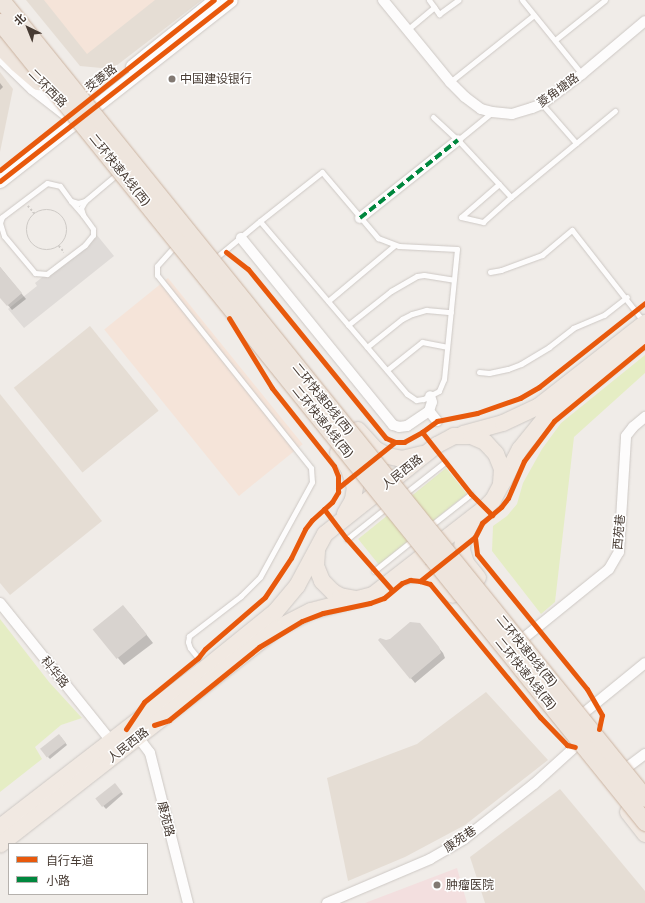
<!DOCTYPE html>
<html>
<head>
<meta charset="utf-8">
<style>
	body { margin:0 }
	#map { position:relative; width:645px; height:903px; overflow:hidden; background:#f0ece8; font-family:Inter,"Noto Sans SC",sans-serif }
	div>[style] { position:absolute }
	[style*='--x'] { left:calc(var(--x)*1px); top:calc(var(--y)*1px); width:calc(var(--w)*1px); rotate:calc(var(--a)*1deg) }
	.residential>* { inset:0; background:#e5ddd4; transform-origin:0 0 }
	.commercial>* { inset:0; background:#f5e4d9; transform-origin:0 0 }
	.medical>* { inset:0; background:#f3dfdf }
	.green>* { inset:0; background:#e5edc4; transform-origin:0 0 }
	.parking>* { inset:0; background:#dfdbd8 }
	.shadow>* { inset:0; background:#0003 }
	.building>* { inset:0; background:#d8d3cf; transform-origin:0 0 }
	.path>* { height:1.5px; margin-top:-0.75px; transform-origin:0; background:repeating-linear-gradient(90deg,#cecac6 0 2px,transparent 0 4px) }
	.path>.ring { margin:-0.75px; padding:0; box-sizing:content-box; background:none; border:1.5px solid #cecac6; border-radius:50% }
	.roads { filter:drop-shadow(0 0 1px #cdc8c4) drop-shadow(0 0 1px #cdc8c4) }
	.service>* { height:5px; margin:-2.5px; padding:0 2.5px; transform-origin:2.5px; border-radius:2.5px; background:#fdfcfc }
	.minor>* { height:10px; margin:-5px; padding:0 5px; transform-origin:5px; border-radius:5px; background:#fdfcfc }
	.tertiary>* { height:13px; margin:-6.5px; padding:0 6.5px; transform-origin:6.5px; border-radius:6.5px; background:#fdfcfc }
	.primary>* { height:16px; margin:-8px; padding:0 8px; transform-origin:8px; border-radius:8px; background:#f1e9e2 }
	.trunk>* { height:17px; margin:-8.5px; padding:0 8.5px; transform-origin:8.5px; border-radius:8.5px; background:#eee5dd }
	.bridges { filter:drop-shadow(0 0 1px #cbb3a0) drop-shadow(0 0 1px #cbb3a0) }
	.trunk-bridge>* { height:17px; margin:-8.5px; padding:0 8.5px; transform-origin:8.5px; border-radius:8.5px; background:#eee5dd }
	.quiet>* { height:4px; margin-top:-2px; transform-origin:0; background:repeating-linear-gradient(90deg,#00873e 0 8px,transparent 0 12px) }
	.cycleway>* { height:5px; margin:-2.5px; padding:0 2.5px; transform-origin:2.5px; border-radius:2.5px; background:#e8590c }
	.dots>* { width:11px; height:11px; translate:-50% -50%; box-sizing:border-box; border:2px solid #fff; border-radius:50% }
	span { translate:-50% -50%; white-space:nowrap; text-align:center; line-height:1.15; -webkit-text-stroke:3px #fff; paint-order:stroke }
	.street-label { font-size:12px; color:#473b33 }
	.poi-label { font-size:12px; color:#473b33 }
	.left { translate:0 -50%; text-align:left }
	.legend { position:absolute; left:8px; top:843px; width:140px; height:52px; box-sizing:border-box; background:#fff; border:1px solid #b5b1ad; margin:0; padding:5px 7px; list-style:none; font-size:12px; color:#473b33 }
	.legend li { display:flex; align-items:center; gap:8px; height:20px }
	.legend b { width:20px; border:1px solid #b5b1ad }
	.north { position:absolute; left:8px; top:8px; width:40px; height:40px; -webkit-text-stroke:3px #fff; paint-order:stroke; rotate:317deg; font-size:11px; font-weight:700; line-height:16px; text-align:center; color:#473b33 }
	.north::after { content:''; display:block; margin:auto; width:14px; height:18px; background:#473b33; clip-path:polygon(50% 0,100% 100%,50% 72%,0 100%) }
</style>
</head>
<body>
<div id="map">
	<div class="residential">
		<div style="clip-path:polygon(26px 0,202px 0,112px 69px,80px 66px)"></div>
		<div style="clip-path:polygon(0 72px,13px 89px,0 152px)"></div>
		<div style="left:90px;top:326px;width:109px;height:98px;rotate:51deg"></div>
		<div style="clip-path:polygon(0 394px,102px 521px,10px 595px,0 583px)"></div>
		<div style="clip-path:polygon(486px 692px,548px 760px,465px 825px,405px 857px,348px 881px,327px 778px,417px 744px)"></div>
		<div style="clip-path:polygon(560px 789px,645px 891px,645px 903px,485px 903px,470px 857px)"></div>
	</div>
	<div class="commercial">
		<div style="clip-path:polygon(44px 0,155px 0,87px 54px)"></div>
		<div style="left:168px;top:278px;width:214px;height:82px;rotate:51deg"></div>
	</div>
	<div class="medical">
		<div style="clip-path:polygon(457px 868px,467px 903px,365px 903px)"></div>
	</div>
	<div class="green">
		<div style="clip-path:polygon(645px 355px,645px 373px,574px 437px,555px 602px,541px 614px,492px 551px,493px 526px,507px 516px,517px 504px,523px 483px,542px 449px,561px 423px)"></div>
		<div style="left:446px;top:468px;width:33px;height:113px;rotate:51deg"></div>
		<div style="clip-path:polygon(0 619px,49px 682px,82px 718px,61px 725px,35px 747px,42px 759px,0 792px)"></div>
	</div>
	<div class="parking">
		<div style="clip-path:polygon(96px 234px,114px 256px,24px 328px,8px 309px,37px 286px,35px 283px)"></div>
	</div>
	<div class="shadow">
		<div style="clip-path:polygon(0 83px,3px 87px,0 90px)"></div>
		<div style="clip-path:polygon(0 267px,26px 299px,12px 310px,0 296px)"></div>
		<div style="clip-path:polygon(130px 614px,153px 643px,124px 665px,94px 630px)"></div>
		<div style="clip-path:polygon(421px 627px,443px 653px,445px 658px,415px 683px,379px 640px,386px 641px)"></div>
		<div style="clip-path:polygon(61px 737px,67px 745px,50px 759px,48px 757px)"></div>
		<div style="clip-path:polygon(116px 786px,123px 794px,106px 809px,97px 799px)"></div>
	</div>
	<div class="building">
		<div style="clip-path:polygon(0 267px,22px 293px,7px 306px,0 298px)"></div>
		<div style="left:123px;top:605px;width:38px;height:39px;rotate:51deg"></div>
		<div style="clip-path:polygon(410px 622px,420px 623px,439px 647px,441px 653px,410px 679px,378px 640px,380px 638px,386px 640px,390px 639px)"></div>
		<div style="left:59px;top:734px;width:11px;height:24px;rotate:52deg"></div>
		<div style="left:115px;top:783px;width:11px;height:25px;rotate:52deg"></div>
	</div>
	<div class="path">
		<div style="--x:28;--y:206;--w:11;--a:49"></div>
		<div class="ring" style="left:27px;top:210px;width:38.5px;height:38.5px"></div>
		<div style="--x:59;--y:246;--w:8;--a:50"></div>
	</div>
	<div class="roads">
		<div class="service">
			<div style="--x:429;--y:0;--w:9;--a:54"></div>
			<div style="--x:522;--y:0;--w:95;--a:51"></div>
			<div style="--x:407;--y:30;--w:35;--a:-40"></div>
			<div style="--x:434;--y:7;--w:9;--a:54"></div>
			<div style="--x:439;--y:14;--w:24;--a:-36"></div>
			<div style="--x:555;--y:40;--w:64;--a:-38.7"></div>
			<div style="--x:450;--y:82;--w:107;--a:-38.6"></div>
			<div style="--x:542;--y:104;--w:52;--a:48.9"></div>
			<div style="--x:491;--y:113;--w:43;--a:140.7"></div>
			<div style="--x:458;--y:140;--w:78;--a:47.1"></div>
			<div style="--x:511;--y:197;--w:135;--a:-39.6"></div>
			<div style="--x:433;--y:117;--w:34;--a:43"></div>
			<div style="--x:499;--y:184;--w:50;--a:139"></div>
			<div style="--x:461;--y:217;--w:23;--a:13"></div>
			<div style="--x:483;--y:222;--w:38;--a:-42"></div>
			<div style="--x:71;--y:201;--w:7;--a:16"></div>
			<div style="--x:78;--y:203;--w:7;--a:-16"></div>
			<div style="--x:85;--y:201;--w:8;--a:120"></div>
			<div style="--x:81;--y:208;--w:7;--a:74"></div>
			<div style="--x:83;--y:215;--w:17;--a:54"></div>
			<div style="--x:93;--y:229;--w:6;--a:90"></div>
			<div style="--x:93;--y:235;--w:13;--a:129"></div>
			<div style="--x:85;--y:245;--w:48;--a:142.7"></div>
			<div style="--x:47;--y:274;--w:12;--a:-175"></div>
			<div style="--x:35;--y:273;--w:48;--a:-130"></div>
			<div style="--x:4;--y:236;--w:14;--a:-107"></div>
			<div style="--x:0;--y:223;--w:6;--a:-72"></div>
			<div style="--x:2;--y:217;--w:56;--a:-37.1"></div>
			<div style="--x:47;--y:183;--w:13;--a:13"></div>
			<div style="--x:60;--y:186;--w:19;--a:54"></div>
			<div style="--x:71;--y:201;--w:18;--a:49"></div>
			<div style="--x:85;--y:201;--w:39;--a:-40"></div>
			<div style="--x:173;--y:248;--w:24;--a:132"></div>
			<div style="--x:157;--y:266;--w:9;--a:90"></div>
			<div style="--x:157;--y:275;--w:247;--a:51.4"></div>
			<div style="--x:311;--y:468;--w:14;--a:86"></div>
			<div style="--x:312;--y:482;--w:108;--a:118.7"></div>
			<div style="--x:260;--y:577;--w:27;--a:135"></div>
			<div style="--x:241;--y:596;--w:66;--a:142.4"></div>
			<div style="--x:189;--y:636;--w:6;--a:99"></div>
			<div style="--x:188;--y:642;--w:6;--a:72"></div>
			<div style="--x:190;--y:648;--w:13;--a:51"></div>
			<div style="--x:218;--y:256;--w:55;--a:-39.8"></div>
			<div style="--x:260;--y:221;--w:79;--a:-38.3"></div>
			<div style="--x:322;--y:172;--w:87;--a:49.7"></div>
			<div style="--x:378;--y:238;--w:22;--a:21"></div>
			<div style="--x:399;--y:246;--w:58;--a:3"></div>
			<div style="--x:457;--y:249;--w:131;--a:95.7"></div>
			<div style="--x:444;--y:379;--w:13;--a:113"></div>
			<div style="--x:439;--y:391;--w:18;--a:153"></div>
			<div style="--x:423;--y:399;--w:7;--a:172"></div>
			<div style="--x:416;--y:400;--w:11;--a:-146"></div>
			<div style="--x:407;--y:394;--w:227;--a:-130.4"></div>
			<div style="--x:490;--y:272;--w:11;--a:-10"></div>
			<div style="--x:501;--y:270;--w:44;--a:-20.1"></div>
			<div style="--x:542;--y:255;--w:39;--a:-40"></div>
			<div style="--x:572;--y:230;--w:117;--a:52"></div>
			<div style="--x:328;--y:301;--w:87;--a:-39.9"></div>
			<div style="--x:348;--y:325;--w:55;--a:-38.3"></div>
			<div style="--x:391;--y:291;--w:30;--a:-30"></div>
			<div style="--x:417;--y:276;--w:7;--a:-8"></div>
			<div style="--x:424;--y:275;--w:30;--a:9"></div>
			<div style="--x:367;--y:347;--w:45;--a:-38.7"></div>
			<div style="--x:402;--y:319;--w:11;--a:-27"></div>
			<div style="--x:412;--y:314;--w:15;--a:-16"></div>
			<div style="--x:426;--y:310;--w:25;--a:5"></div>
			<div style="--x:387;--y:370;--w:45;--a:-38.7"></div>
			<div style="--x:422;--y:342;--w:25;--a:11"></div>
			<div style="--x:479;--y:372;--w:10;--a:6"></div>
			<div style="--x:489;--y:373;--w:19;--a:-12"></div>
			<div style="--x:508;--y:369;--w:14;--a:-21"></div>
			<div style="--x:521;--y:364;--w:33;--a:-31"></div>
			<div style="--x:549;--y:347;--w:31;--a:-38"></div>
			<div style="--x:573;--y:328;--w:34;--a:-23"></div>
			<div style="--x:604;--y:315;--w:29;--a:-38"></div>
			<div style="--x:403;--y:495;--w:53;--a:-38.2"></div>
			<div style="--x:429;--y:527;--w:53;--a:-38.2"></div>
			<div style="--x:347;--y:539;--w:51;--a:-38.7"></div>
			<div style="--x:374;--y:571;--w:51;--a:-38.7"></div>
		</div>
		<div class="minor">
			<div style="--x:383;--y:0;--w:106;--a:50.7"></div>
			<div style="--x:450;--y:82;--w:21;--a:45"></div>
			<div style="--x:465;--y:97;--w:20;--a:37"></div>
			<div style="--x:481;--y:109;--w:11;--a:15"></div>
			<div style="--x:492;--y:112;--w:20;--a:6"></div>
			<div style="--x:512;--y:114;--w:21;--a:-17"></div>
			<div style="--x:532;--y:108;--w:11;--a:-22"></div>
			<div style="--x:542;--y:104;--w:50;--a:-36.9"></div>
			<div style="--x:582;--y:74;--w:82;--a:-40.1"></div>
			<div style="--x:0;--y:58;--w:45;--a:44.1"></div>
			<div style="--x:32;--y:89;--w:46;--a:37.9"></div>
			<div style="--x:360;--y:218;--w:125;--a:-38.5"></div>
			<div style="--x:241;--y:238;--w:241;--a:50.9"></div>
			<div style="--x:393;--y:425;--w:6;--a:18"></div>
			<div style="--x:399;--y:427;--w:8;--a:-7"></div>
			<div style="--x:407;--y:426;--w:27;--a:-34"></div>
			<div style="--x:429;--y:411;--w:9;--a:-72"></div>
			<div style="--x:432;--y:402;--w:6;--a:-108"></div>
			<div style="--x:429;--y:411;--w:13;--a:51"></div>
			<div style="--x:0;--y:603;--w:177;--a:51.2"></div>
			<div style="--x:525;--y:637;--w:108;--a:-39"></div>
			<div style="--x:609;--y:569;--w:20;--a:-60"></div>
			<div style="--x:619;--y:552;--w:116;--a:-86.5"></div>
			<div style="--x:626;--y:436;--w:11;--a:-52"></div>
			<div style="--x:633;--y:427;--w:16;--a:-40"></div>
			<div style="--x:585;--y:712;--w:77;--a:-39.2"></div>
			<div style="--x:138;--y:737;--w:20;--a:53"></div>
			<div style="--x:150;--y:753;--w:155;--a:75.8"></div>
			<div style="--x:629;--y:766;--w:20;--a:-37"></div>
			<div style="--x:327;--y:903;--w:112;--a:-23.1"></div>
			<div style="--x:430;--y:859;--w:39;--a:-30"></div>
			<div style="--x:464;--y:839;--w:89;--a:-38.2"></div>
			<div style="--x:534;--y:784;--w:55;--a:-42.1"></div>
		</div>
		<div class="tertiary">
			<div style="--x:132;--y:66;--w:105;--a:-38.8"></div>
			<div style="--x:0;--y:181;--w:293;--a:-38.1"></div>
		</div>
		<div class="primary">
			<div style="--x:358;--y:430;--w:25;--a:48"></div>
			<div style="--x:375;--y:449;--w:15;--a:28"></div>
			<div style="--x:388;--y:456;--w:14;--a:12"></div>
			<div style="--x:402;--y:459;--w:21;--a:-14"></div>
			<div style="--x:463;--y:434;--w:41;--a:-15.4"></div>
			<div style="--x:503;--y:423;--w:40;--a:-25"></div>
			<div style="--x:539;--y:406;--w:135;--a:-38.1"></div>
			<div style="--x:338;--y:453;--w:19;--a:55"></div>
			<div style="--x:349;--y:469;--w:19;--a:72"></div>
			<div style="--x:355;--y:487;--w:13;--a:99"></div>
			<div style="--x:353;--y:500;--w:16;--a:120"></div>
			<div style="--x:503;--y:482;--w:37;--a:-63"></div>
			<div style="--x:520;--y:449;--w:36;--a:-51"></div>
			<div style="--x:543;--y:421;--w:132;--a:-39.1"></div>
			<div style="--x:472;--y:521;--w:19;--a:118"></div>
			<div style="--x:463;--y:538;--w:12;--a:95"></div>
			<div style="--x:462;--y:550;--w:14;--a:73"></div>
			<div style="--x:466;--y:563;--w:19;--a:51"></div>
			<div style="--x:317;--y:551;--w:15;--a:94"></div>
			<div style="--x:316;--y:566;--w:16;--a:68"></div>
			<div style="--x:322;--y:581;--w:16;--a:45"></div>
			<div style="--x:333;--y:592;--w:8;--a:30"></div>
			<div style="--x:340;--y:596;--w:15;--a:11"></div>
			<div style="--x:401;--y:577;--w:18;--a:-16"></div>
			<div style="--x:418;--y:572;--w:12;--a:9"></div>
			<div style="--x:430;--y:574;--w:15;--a:37"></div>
			<div style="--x:442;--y:583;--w:16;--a:47"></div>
			<div style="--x:628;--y:812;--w:28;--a:52"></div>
			<div style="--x:0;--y:827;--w:255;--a:-37.7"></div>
			<div style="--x:202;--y:671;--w:95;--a:-39"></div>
			<div style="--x:276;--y:611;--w:33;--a:-50"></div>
			<div style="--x:297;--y:586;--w:59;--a:-61.7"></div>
			<div style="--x:325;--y:534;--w:143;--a:-38.5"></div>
			<div style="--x:437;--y:445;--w:19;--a:-28"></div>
			<div style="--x:454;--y:436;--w:17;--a:0"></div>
			<div style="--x:471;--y:436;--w:15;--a:23"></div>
			<div style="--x:485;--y:442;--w:16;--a:47"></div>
			<div style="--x:496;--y:454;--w:16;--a:68"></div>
			<div style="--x:502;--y:469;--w:16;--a:94"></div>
			<div style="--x:501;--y:485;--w:17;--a:118"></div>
			<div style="--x:493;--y:500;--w:10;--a:135"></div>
			<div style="--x:486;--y:507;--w:143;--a:142.1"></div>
			<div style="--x:373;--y:595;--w:64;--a:165.5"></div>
			<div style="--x:311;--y:611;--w:39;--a:153"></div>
			<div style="--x:276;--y:629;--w:350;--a:142"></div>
		</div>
		<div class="trunk">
			<div style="--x:0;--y:46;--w:24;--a:45"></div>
			<div style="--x:17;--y:63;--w:28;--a:41"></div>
		</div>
	</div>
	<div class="bridges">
		<div class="trunk-bridge">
			<div style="--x:1;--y:0;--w:1025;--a:51.1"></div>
			<div style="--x:0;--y:22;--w:1028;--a:51.12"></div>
		</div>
	</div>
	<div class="quiet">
		<div style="--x:360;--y:218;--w:125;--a:-38.5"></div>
	</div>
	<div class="cycleway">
		<div style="--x:0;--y:170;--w:273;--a:-38.5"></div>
		<div style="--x:0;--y:181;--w:293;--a:-38.1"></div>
		<div style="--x:226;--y:252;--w:28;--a:38"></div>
		<div style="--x:248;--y:269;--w:218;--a:50.8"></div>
		<div style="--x:386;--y:438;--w:10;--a:24"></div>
		<div style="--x:395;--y:442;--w:9;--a:0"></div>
		<div style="--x:404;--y:442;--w:21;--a:-29"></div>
		<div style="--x:422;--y:432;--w:19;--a:-36"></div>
		<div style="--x:437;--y:421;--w:41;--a:-11.3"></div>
		<div style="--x:477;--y:413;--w:46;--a:-19.2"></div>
		<div style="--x:520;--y:398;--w:22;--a:-30"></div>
		<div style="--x:539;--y:387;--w:135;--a:-38.4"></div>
		<div style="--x:422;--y:432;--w:79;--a:51.7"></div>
		<div style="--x:471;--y:494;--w:30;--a:45"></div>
		<div style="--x:338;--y:488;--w:73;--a:-38.9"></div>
		<div style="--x:324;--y:509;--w:38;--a:53"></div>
		<div style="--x:347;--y:539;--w:68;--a:48.6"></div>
		<div style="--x:420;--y:581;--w:70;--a:-38.7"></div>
		<div style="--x:154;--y:725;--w:16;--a:-18"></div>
		<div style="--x:169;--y:720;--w:116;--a:-39"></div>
		<div style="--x:259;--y:647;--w:50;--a:-31.2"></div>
		<div style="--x:302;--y:621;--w:22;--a:-21"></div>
		<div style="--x:323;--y:613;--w:48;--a:-12"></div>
		<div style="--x:370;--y:603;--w:15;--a:-20"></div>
		<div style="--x:384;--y:598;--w:23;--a:-40"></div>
		<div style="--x:402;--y:583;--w:9;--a:-21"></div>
		<div style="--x:410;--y:580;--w:10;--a:6"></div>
		<div style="--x:420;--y:581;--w:10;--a:17"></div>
		<div style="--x:430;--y:584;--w:173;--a:50.4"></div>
		<div style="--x:540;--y:717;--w:39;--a:46"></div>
		<div style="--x:567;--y:745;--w:8;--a:14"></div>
		<div style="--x:126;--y:729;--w:32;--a:-56"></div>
		<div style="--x:144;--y:702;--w:70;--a:-39.2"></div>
		<div style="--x:198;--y:658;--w:11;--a:-52"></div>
		<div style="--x:205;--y:649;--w:79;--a:-40.9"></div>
		<div style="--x:265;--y:597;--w:47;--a:-56.3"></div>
		<div style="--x:291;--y:558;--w:32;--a:-64"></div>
		<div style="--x:305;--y:529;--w:11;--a:-52"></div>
		<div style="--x:312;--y:520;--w:27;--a:-42"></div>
		<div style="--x:332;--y:502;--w:12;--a:-59"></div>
		<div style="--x:338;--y:492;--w:16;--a:-90"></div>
		<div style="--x:338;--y:476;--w:11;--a:-112"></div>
		<div style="--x:334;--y:466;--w:100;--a:-128.5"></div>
		<div style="--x:272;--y:388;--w:82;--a:-121.6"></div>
		<div style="--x:599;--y:729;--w:14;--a:-78"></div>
		<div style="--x:602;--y:715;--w:30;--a:-120"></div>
		<div style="--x:587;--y:689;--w:174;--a:-129.2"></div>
		<div style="--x:477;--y:554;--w:17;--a:-97"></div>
		<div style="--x:475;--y:537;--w:16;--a:-63"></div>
		<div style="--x:482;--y:523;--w:25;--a:-40"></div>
		<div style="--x:501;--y:507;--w:11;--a:-52"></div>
		<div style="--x:508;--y:498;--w:40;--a:-66.6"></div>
		<div style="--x:524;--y:461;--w:50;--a:-53.1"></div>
		<div style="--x:554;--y:421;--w:118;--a:-39.5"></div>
	</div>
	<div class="dots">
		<div style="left:172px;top:79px;background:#827972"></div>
		<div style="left:437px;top:885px;background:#827972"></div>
	</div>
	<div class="street-label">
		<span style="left:101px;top:78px;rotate:-38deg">茭菱路</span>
		<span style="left:48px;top:88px;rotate:45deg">二环西路</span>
		<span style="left:558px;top:90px;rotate:-36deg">菱角塘路</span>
		<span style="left:120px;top:170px;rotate:51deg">二环快速A线(西)</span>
		<span style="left:323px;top:399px;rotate:51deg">二环快速B线(西)</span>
		<span style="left:323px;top:422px;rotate:51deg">二环快速A线(西)</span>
		<span style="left:402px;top:472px;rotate:-38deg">人民西路</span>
		<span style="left:619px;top:532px;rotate:-85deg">西苑巷</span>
		<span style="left:527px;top:651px;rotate:51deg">二环快速B线(西)</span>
		<span style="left:55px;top:672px;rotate:51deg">科华路</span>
		<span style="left:526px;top:674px;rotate:51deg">二环快速A线(西)</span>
		<span style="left:128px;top:745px;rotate:-38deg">人民西路</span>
		<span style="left:166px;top:819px;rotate:76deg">康苑路</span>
		<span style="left:460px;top:839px;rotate:-34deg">康苑巷</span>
	</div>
	<div class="poi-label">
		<span class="left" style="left:180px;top:79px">中国建设银行</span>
		<span class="left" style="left:446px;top:885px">肿瘤医院</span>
	</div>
	<ul class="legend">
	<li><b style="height:5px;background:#e8590c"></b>自行车道</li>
	<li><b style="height:5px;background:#00873e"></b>小路</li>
	</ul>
	<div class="north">北</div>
</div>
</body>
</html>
